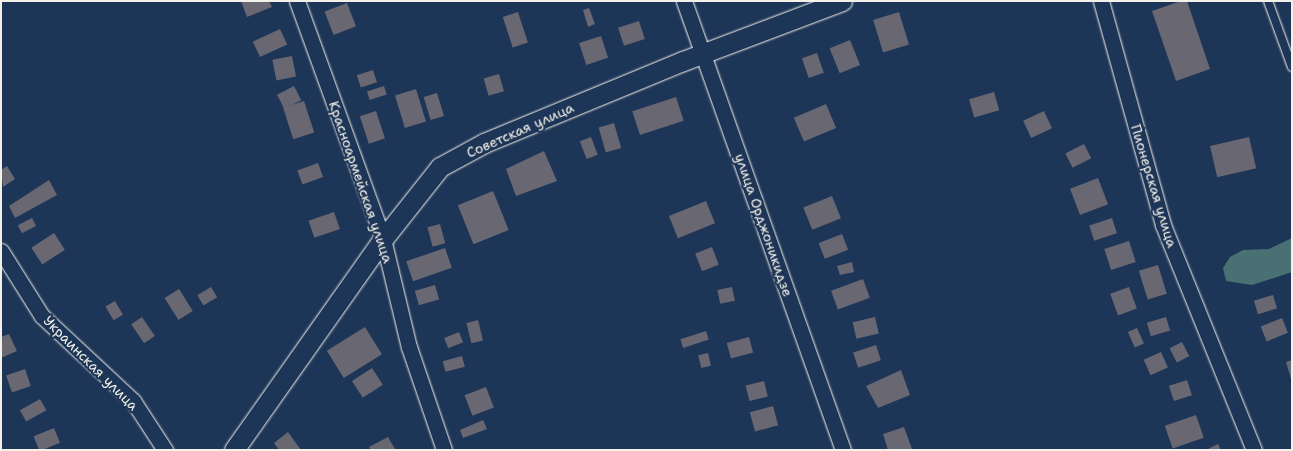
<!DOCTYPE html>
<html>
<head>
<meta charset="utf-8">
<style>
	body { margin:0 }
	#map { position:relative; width:1293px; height:451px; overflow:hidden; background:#1d3557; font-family:"Shantell Sans",sans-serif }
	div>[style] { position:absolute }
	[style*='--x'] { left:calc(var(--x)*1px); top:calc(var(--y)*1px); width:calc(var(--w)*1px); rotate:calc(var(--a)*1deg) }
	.green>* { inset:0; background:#497174 }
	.building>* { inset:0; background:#686772; transform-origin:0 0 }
	.roads { filter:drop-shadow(0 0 1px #f4f1e8) drop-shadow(0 0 1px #f4f1e8) }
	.service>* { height:8px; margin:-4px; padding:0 4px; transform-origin:4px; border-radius:4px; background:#1d3557 }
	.minor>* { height:15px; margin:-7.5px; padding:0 7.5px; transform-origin:7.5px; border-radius:7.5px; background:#1d3557 }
	.tertiary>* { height:19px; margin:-9.5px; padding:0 9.5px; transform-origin:9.5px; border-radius:9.5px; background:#1d3557 }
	span { translate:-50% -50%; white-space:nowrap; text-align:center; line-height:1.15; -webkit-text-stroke:4.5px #1d3557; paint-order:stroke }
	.street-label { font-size:14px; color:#f4f1e8 }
	.frame { position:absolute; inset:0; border:2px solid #f4f1e8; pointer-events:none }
</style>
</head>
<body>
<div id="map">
	<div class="green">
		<div style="clip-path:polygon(1292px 238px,1292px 272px,1252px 285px,1226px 281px,1223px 268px,1230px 257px,1243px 250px,1269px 249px)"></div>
	</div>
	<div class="building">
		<div style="clip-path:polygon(241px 1px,269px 1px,272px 7px,247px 17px)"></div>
		<div style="clip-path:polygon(1181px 1px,1187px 1px,1210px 69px,1176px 81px,1152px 11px)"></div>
		<div style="left:347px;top:3px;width:25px;height:24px;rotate:69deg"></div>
		<div style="clip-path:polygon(589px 8px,595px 24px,588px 27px,583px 10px)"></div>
		<div style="left:518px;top:12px;width:32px;height:16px;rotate:72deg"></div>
		<div style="left:899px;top:12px;width:34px;height:27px;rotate:73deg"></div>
		<div style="left:639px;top:21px;width:19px;height:22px;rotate:72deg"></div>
		<div style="left:280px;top:29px;width:17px;height:30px;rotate:65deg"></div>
		<div style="left:601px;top:36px;width:23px;height:23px;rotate:72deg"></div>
		<div style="left:850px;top:40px;width:27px;height:22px;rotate:68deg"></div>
		<div style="left:817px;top:53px;width:21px;height:16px;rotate:71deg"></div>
		<div style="left:292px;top:56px;width:21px;height:20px;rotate:79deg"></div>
		<div style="left:373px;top:70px;width:13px;height:17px;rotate:72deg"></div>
		<div style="left:499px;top:74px;width:18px;height:16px;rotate:74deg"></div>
		<div style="left:294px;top:86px;width:16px;height:19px;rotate:63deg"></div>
		<div style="left:384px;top:86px;width:9px;height:18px;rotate:72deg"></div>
		<div style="left:416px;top:89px;width:34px;height:22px;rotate:73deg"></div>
		<div style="left:994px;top:92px;width:19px;height:26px;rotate:74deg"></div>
		<div style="left:437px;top:93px;width:24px;height:14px;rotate:73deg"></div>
		<div style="left:676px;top:97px;width:25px;height:46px;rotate:72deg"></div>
		<div style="left:304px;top:101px;width:33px;height:22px;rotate:72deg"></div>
		<div style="left:826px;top:104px;width:26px;height:35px;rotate:67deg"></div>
		<div style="left:376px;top:111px;width:29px;height:17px;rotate:72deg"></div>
		<div style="left:1044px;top:111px;width:19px;height:23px;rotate:65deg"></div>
		<div style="left:614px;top:123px;width:26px;height:16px;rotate:74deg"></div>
		<div style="left:591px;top:137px;width:19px;height:12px;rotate:69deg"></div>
		<div style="left:1249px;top:137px;width:32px;height:40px;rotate:77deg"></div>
		<div style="left:1084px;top:144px;width:16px;height:21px;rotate:63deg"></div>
		<div style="clip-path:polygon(544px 151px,557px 181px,516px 196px,506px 169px)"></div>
		<div style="left:318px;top:163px;width:15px;height:22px;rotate:70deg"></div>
		<div style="clip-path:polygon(7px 166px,15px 179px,3px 187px,1px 170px)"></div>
		<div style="left:1098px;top:178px;width:28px;height:30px;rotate:69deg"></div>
		<div style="clip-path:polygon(49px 180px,57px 195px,15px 218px,9px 206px)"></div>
		<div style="left:493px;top:191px;width:42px;height:38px;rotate:68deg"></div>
		<div style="left:832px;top:196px;width:24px;height:31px;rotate:68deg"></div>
		<div style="left:706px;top:201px;width:24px;height:40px;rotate:68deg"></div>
		<div style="left:334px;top:212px;width:18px;height:27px;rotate:71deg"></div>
		<div style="left:32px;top:218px;width:9px;height:16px;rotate:63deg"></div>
		<div style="left:1112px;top:218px;width:16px;height:24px;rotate:72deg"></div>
		<div style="left:440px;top:224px;width:20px;height:13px;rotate:75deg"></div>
		<div style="left:54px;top:233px;width:20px;height:27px;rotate:57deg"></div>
		<div style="left:842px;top:234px;width:17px;height:25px;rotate:69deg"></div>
		<div style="left:1129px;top:241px;width:22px;height:26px;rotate:72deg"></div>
		<div style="left:712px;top:247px;width:19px;height:18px;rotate:69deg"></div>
		<div style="left:445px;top:248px;width:21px;height:41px;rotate:71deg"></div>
		<div style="clip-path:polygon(852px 262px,854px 272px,840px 275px,837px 266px)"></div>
		<div style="left:1158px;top:265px;width:30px;height:20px;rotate:73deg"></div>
		<div style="left:863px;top:279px;width:20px;height:34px;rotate:70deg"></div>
		<div style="left:435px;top:285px;width:15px;height:21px;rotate:74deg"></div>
		<div style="left:211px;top:287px;width:12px;height:16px;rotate:59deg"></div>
		<div style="left:732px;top:287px;width:14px;height:15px;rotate:78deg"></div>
		<div style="left:1129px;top:287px;width:23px;height:20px;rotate:70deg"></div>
		<div style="left:179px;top:289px;width:26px;height:17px;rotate:58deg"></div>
		<div style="left:1273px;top:295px;width:14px;height:20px;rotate:73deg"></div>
		<div style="left:115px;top:301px;width:16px;height:11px;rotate:60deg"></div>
		<div style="left:142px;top:317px;width:23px;height:13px;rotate:56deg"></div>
		<div style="left:875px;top:317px;width:17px;height:23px;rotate:77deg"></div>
		<div style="left:1166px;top:317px;width:14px;height:20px;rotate:73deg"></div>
		<div style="left:1282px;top:318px;width:16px;height:23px;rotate:68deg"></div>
		<div style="left:478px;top:320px;width:21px;height:12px;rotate:76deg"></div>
		<div style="left:365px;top:327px;width:32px;height:45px;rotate:58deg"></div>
		<div style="left:1137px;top:328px;width:17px;height:10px;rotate:66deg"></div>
		<div style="left:706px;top:331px;width:9px;height:27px;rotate:72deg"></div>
		<div style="left:459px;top:332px;width:11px;height:16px;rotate:68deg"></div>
		<div style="clip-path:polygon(9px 334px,17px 351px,1px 358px,1px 337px)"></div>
		<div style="left:749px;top:337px;width:16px;height:23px;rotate:75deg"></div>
		<div style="left:1182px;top:342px;width:16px;height:14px;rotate:63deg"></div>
		<div style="left:876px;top:345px;width:16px;height:24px;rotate:72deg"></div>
		<div style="left:1161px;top:352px;width:17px;height:19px;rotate:66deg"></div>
		<div style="left:708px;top:353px;width:13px;height:10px;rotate:77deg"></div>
		<div style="left:462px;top:356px;width:11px;height:20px;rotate:75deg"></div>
		<div style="clip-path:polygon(1292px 360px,1292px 379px,1291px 379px,1286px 362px)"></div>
		<div style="left:372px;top:368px;width:20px;height:24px;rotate:57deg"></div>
		<div style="left:25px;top:369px;width:18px;height:20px;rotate:71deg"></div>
		<div style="clip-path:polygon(901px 370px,910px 395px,878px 408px,866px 386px)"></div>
		<div style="left:1187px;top:380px;width:16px;height:19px;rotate:72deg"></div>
		<div style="left:764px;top:381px;width:16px;height:19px;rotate:76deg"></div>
		<div style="left:486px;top:387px;width:22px;height:23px;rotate:69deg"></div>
		<div style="left:40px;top:399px;width:13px;height:23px;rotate:61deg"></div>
		<div style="left:773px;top:406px;width:20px;height:24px;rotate:75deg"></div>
		<div style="left:1196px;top:415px;width:24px;height:33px;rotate:71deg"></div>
		<div style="clip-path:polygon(483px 420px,487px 429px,463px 438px,460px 430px)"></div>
		<div style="clip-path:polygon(904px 427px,912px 449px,888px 450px,883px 434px)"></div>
		<div style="left:54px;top:428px;width:16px;height:22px;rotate:68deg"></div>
		<div style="clip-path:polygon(288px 432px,301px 450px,279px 450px,274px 443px)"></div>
		<div style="clip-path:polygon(388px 437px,395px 449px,371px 450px,369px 447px)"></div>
		<div style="clip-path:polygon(1218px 444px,1221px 450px,1206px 450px)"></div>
	</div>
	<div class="roads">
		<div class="service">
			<div style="--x:1268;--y:1;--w:70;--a:70"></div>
		</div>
		<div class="minor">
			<div style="--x:297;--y:1;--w:253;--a:70.1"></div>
			<div style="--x:383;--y:239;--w:111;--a:76.5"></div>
			<div style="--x:409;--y:347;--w:109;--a:71.2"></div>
			<div style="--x:684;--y:1;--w:476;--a:70.5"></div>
			<div style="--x:1101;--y:1;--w:232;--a:74.5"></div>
			<div style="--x:1163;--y:225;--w:243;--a:68"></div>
			<div style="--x:1;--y:251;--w:77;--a:57.8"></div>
			<div style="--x:42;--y:316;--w:125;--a:43"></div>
			<div style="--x:133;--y:401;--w:59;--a:56.9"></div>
		</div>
		<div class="tertiary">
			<div style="--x:234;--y:450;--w:258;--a:-54.8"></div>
			<div style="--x:383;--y:239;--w:92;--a:-51.6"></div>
			<div style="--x:440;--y:167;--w:50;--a:-28.6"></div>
			<div style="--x:484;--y:143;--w:215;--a:-22.4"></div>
			<div style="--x:683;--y:61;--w:170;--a:-20.7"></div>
		</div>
	</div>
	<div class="street-label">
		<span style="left:520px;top:130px;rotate:-24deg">Советская улица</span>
		<span style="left:361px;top:182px;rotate:71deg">Красноармейская улица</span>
		<span style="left:1154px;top:186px;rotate:73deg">Пионерская улица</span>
		<span style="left:764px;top:225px;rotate:71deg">улица Орджоникидзе</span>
		<span style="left:91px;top:363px;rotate:45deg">Украинская улица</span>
	</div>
	<div class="frame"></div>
</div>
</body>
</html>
